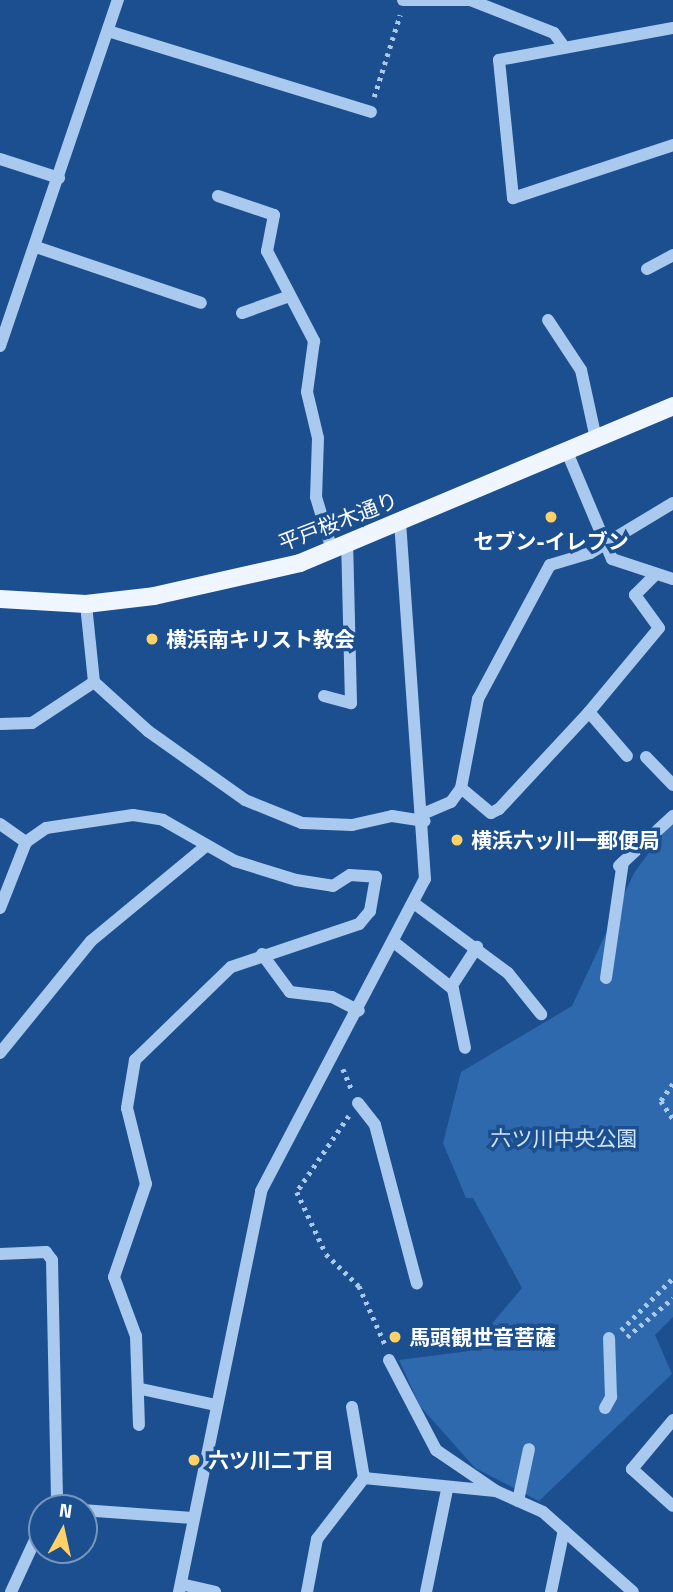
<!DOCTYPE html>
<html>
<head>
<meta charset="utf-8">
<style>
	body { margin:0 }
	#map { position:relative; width:673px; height:1592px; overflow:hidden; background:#1b4f8f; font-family:"Titillium Web","Noto Sans JP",sans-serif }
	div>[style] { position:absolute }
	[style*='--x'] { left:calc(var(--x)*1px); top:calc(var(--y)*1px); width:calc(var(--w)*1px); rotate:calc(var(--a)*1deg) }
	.green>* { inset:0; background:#2e69ad }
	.path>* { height:4.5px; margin-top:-2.25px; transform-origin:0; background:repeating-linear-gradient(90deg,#a9c9ee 0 3.5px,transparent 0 8.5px) }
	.minor>* { height:12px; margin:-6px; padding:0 6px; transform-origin:6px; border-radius:6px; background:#a9c9ee }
	.major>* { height:18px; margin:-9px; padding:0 9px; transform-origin:9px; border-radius:9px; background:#f0f6ff }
	.dots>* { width:19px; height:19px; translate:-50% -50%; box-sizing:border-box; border:4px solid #1b4f8f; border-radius:50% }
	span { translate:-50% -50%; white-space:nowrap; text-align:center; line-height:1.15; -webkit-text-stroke:7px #1b4f8f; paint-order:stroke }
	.street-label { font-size:21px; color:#fff }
	.poi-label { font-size:21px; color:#fff; font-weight:700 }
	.left { translate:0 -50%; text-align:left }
	.park-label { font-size:21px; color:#cfe3fa }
	.north { position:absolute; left:28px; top:1494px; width:70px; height:70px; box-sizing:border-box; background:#1b4f8f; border:2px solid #7695bc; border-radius:50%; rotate:8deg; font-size:19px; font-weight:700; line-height:28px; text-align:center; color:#fff }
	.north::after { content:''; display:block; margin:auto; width:24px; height:32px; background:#ffd166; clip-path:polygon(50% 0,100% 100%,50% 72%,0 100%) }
</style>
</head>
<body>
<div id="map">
	<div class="green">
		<div style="clip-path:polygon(673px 820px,673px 1317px,655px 1335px,672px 1374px,539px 1501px,475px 1468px,420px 1406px,399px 1360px,469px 1351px,522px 1288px,473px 1198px,466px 1198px,443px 1143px,461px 1072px,572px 1006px,634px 873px)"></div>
	</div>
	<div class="path">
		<div style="--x:374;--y:97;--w:86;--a:-72.4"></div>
		<div style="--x:343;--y:1069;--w:23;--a:67"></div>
		<div style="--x:673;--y:1084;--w:21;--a:125"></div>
		<div style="--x:661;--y:1101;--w:22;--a:56"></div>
		<div style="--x:349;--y:1116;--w:92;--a:124.4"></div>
		<div style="--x:297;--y:1192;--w:68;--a:64.9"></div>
		<div style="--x:326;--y:1254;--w:46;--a:44.1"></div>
		<div style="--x:359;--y:1286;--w:64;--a:65.9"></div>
		<div style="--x:621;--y:1330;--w:74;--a:-45"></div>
		<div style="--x:627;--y:1337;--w:60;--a:-40.3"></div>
	</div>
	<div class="minor">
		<div style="--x:403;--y:0;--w:67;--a:0"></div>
		<div style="--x:470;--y:0;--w:90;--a:21.4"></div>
		<div style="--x:554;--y:33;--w:14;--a:54"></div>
		<div style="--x:673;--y:28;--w:177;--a:169.6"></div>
		<div style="--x:499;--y:60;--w:139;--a:84.2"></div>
		<div style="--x:513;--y:198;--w:169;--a:-18.3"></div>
		<div style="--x:108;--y:31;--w:275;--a:17.1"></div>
		<div style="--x:0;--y:159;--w:62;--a:17.9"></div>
		<div style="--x:218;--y:196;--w:59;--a:18.7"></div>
		<div style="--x:274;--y:215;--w:37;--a:101"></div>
		<div style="--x:267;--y:251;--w:102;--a:62.4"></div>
		<div style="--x:314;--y:341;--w:51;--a:97.8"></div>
		<div style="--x:307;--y:392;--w:47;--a:76.6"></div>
		<div style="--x:318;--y:438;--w:59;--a:91.9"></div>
		<div style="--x:316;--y:497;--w:55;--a:73.2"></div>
		<div style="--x:36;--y:247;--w:174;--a:18.7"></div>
		<div style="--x:647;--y:269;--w:30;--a:-28"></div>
		<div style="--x:242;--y:313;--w:48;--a:-19.6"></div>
		<div style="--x:548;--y:320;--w:60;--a:56.6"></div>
		<div style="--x:581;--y:370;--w:71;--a:77.7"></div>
		<div style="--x:0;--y:346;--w:366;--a:-71.2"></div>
		<div style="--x:567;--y:452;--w:116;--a:67.2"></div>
		<div style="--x:612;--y:559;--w:64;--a:18.2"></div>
		<div style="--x:94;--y:682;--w:73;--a:42.2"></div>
		<div style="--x:148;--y:731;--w:119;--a:35.4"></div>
		<div style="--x:245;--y:800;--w:61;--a:22"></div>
		<div style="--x:302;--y:823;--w:50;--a:2.3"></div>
		<div style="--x:352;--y:825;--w:41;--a:-12.7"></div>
		<div style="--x:392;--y:816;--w:33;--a:9"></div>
		<div style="--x:324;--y:696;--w:28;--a:15"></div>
		<div style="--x:351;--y:703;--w:159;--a:-91.4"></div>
		<div style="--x:589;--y:712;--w:58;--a:49.2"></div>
		<div style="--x:0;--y:724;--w:32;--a:-2"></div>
		<div style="--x:32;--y:723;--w:74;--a:-33.5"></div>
		<div style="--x:94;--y:682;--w:78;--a:-95.9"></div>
		<div style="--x:646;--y:757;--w:39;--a:46"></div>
		<div style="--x:461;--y:788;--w:39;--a:40"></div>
		<div style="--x:491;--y:813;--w:9;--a:-27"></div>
		<div style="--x:499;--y:809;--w:132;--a:-47.1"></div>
		<div style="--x:589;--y:712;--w:109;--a:-50.2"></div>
		<div style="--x:659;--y:628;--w:41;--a:-126"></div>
		<div style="--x:635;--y:595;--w:30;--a:-45"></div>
		<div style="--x:425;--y:813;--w:28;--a:-23"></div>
		<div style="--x:451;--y:802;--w:17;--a:-54"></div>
		<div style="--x:461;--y:788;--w:91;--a:-79.2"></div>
		<div style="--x:478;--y:699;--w:152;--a:-61.8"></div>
		<div style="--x:550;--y:565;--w:42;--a:-16.7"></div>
		<div style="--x:590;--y:553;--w:97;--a:-31.1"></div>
		<div style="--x:0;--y:824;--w:32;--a:35"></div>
		<div style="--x:26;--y:842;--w:24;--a:-35"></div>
		<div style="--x:46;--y:828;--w:88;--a:-8.5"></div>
		<div style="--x:133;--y:815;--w:30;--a:9"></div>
		<div style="--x:163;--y:820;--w:83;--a:29.7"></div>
		<div style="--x:235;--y:861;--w:64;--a:17.3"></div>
		<div style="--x:296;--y:880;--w:37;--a:9"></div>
		<div style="--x:333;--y:886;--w:20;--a:-33"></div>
		<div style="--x:350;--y:875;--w:26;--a:4"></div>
		<div style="--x:376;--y:877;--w:35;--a:100"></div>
		<div style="--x:370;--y:911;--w:17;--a:130"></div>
		<div style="--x:359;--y:924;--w:135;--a:161.4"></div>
		<div style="--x:231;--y:967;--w:134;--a:135.9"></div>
		<div style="--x:135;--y:1060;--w:49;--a:99.5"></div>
		<div style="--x:127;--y:1108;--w:78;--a:76"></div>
		<div style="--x:146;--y:1184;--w:98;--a:109"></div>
		<div style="--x:114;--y:1277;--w:63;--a:69.6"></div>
		<div style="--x:136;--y:1336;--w:89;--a:88.1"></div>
		<div style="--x:619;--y:866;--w:74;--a:-42.8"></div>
		<div style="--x:415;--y:904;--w:116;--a:36.6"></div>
		<div style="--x:508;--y:973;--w:53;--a:51.2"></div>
		<div style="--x:0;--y:908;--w:71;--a:-68.5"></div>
		<div style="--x:395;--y:943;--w:74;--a:38.4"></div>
		<div style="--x:453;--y:989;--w:60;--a:78.5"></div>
		<div style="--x:262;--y:954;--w:47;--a:53.6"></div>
		<div style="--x:290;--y:992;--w:42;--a:6.8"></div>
		<div style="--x:332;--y:997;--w:30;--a:27"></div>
		<div style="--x:606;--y:978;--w:117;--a:-81.7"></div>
		<div style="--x:451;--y:987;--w:48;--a:-57"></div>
		<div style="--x:0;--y:1053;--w:144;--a:-50.9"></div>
		<div style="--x:91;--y:941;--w:149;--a:-39.6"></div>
		<div style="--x:358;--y:1103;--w:28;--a:52"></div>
		<div style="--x:375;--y:1125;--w:164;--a:75.2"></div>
		<div style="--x:0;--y:1254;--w:46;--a:-2.5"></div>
		<div style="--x:46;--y:1252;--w:10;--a:53"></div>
		<div style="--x:52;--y:1260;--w:245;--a:88.8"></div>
		<div style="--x:389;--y:1360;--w:102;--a:62.4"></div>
		<div style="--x:436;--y:1450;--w:73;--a:34.3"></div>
		<div style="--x:496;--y:1491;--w:51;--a:24.1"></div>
		<div style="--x:543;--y:1512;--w:120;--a:41.6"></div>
		<div style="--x:141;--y:1389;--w:77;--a:12"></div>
		<div style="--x:605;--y:1408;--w:13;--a:-61"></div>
		<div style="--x:611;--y:1397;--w:59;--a:-91.9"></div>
		<div style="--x:673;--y:1420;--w:64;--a:129.9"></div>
		<div style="--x:632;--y:1469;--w:55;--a:42.1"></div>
		<div style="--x:364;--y:1478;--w:132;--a:5.7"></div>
		<div style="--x:518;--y:1501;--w:53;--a:-78.1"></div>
		<div style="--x:54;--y:1508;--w:139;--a:4.1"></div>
		<div style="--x:181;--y:1584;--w:35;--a:13"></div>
		<div style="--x:11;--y:1592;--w:74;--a:-65.2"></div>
		<div style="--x:179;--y:1592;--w:409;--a:-78.4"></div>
		<div style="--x:261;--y:1191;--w:352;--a:-62.3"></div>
		<div style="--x:425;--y:879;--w:359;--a:-94"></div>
		<div style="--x:307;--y:1592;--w:54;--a:-79.3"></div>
		<div style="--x:317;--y:1539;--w:77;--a:-52.4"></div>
		<div style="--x:364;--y:1478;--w:72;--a:-99.6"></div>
		<div style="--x:426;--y:1592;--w:104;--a:-78.4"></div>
		<div style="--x:551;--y:1592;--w:63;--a:-78.2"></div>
	</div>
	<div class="major">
		<div style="--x:0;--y:599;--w:86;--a:3.3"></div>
		<div style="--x:86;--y:604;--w:68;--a:-6.7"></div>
		<div style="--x:154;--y:596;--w:150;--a:-12.7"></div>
		<div style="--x:300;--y:563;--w:405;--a:-22.8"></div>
	</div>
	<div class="dots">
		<div style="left:551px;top:517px;background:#ffd166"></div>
		<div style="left:152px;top:639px;background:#ffd166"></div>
		<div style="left:457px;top:840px;background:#ffd166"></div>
		<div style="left:395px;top:1337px;background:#ffd166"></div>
		<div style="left:194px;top:1460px;background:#ffd166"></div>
	</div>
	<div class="street-label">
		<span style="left:338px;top:521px;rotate:-21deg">平戸桜木通り</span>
	</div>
	<div class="poi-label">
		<span style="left:551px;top:541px">セブン-イレブン</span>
		<span class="left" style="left:166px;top:639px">横浜南キリスト教会</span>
		<span class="left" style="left:471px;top:840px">横浜六ッ川一郵便局</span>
		<span class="left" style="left:409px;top:1337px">馬頭観世音菩薩</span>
		<span class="left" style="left:208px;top:1460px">六ツ川二丁目</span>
	</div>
	<div class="park-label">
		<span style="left:564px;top:1138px">六ツ川中央公園</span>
	</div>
	<div class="north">N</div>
</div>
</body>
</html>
